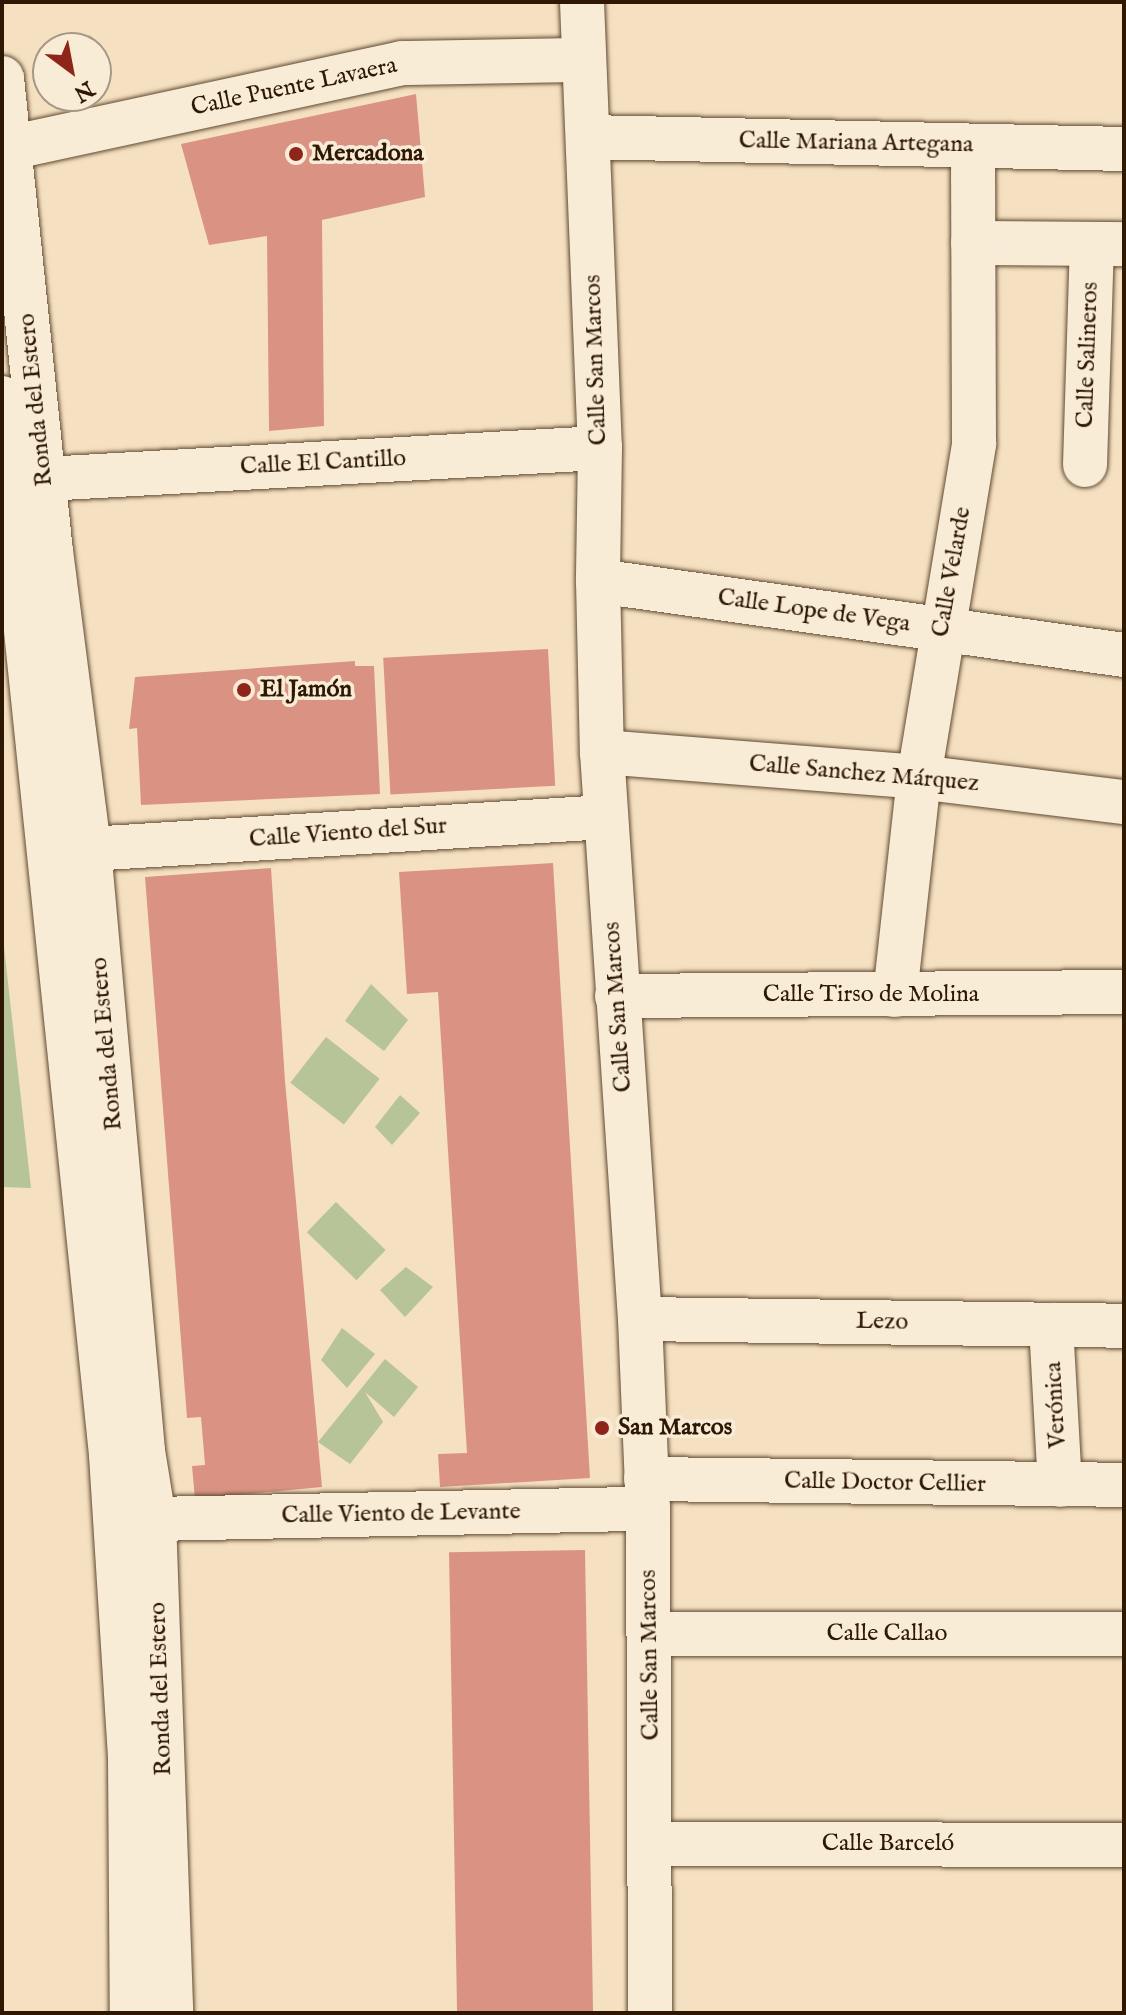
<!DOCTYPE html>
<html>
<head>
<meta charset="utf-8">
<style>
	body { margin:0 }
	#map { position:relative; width:1126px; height:2015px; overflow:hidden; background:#f5e1c1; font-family:"IM FELL English",serif }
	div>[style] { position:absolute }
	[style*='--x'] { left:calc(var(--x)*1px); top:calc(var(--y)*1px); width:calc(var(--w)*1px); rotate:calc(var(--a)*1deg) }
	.green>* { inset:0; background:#b6c497; transform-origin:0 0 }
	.building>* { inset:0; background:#da9383; transform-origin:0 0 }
	.roads { filter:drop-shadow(0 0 2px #604a32) drop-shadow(0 0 2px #604a32) }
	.minor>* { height:44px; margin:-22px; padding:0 22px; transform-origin:22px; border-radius:22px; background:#f8ecd7 }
	.dots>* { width:22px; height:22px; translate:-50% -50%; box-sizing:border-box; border:4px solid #f8ecd7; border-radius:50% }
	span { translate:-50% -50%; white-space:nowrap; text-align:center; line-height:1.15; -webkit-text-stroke:7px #f8ecd7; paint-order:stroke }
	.street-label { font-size:24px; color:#2f1803 }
	.poi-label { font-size:24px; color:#2f1803; font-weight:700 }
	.left { translate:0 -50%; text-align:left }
	.frame { position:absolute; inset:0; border:4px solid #2f1803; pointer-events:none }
	.north { position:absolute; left:32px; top:32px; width:80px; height:80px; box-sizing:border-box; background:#f8ecd7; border:2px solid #a89782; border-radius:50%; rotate:148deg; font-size:22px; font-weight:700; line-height:32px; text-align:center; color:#2f1803 }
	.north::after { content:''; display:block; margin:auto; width:28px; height:36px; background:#8f2418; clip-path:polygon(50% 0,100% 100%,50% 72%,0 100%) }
</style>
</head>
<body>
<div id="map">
	<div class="green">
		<div style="clip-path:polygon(2px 929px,31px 1188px,2px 1187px)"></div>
		<div style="clip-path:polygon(371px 984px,408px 1020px,384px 1051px,345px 1021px)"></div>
		<div style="left:326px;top:1037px;width:68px;height:58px;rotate:38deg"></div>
		<div style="clip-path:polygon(400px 1095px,420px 1113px,392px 1145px,375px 1127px)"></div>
		<div style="left:336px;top:1202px;width:69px;height:42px;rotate:44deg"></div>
		<div style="clip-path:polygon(406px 1267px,433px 1287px,405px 1317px,380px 1290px)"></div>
		<div style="clip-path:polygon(342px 1328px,375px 1354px,347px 1388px,321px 1360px)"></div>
		<div style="clip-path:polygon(385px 1359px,418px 1387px,394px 1417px,365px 1392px,383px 1422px,350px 1464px,318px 1442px)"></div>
	</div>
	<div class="building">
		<div style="clip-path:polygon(416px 94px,425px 197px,322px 220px,324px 426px,269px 431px,267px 236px,209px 245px,181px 144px)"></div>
		<div style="left:548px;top:649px;width:137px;height:165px;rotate:87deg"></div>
		<div style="clip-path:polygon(355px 661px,355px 666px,374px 666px,380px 794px,141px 805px,137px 728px,129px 729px,135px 677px)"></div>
		<div style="clip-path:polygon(553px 863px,590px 1478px,440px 1487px,438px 1454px,467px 1453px,438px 992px,407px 994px,399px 872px)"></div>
		<div style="clip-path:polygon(271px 868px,285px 1081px,322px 1487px,195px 1499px,192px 1466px,205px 1465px,201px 1417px,187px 1418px,145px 877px)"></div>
		<div style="left:585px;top:1550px;width:463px;height:136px;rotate:89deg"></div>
	</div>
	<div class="roads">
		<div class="minor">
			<div style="--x:582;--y:2;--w:446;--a:87.7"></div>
			<div style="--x:600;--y:448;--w:133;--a:90.9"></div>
			<div style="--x:598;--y:581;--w:171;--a:88.7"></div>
			<div style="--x:602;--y:752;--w:568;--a:86.17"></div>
			<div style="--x:640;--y:1319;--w:190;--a:87.6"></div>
			<div style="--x:648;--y:1509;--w:504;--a:89.77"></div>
			<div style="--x:2;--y:78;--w:476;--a:84.1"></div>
			<div style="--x:51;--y:551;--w:300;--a:82.7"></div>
			<div style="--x:89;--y:849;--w:604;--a:84.87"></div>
			<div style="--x:143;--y:1451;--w:69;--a:80.8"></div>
			<div style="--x:154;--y:1519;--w:494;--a:88"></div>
			<div style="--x:588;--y:137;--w:536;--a:1.28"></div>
			<div style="--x:9;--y:148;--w:402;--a:-12.2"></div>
			<div style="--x:402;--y:63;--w:180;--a:-1"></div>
			<div style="--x:973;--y:243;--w:151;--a:0.4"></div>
			<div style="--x:2;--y:398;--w:1063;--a:84.11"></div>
			<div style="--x:111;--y:1455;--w:303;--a:86.4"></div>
			<div style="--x:130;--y:1757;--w:256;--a:89.6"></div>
			<div style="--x:1085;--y:465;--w:221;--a:-88.2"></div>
			<div style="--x:45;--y:479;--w:556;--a:-3.2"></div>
			<div style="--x:598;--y:581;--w:531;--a:8.01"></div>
			<div style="--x:602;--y:752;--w:318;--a:4.5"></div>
			<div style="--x:919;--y:777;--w:207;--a:7"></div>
			<div style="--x:89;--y:849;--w:518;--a:-3.54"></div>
			<div style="--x:895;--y:995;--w:219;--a:-83.7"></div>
			<div style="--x:919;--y:777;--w:338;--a:-80.6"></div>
			<div style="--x:974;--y:444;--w:298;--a:-90.2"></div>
			<div style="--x:617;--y:996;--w:507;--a:-0.45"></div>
			<div style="--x:640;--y:1319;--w:484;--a:0.8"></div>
			<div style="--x:1051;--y:1325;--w:160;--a:86.8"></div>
			<div style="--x:646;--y:1479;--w:478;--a:0.7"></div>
			<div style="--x:154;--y:1519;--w:494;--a:-1.2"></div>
			<div style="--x:650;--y:1634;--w:474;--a:0"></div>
			<div style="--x:651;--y:1844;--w:473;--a:0.1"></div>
		</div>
	</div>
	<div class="dots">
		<div style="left:296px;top:154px;background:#8f2418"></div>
		<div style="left:244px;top:690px;background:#8f2418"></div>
		<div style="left:602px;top:1428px;background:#8f2418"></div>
	</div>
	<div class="street-label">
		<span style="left:294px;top:87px;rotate:-12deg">Calle Puente Lavaera</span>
		<span style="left:856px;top:143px;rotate:1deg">Calle Mariana Artegana</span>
		<span style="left:1088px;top:355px;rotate:-88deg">Calle Salineros</span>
		<span style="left:596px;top:360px;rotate:-92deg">Calle San Marcos</span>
		<span style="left:36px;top:400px;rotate:-96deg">Ronda del Estero</span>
		<span style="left:323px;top:463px;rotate:-3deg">Calle El Cantillo</span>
		<span style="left:952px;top:572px;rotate:-80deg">Calle Velarde</span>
		<span style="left:814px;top:611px;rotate:8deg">Calle Lope de Vega</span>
		<span style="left:864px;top:774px;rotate:5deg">Calle Sanchez Márquez</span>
		<span style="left:348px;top:833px;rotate:-4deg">Calle Viento del Sur</span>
		<span style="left:871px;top:995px">Calle Tirso de Molina</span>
		<span style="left:618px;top:1007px;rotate:-94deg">Calle San Marcos</span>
		<span style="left:107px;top:1044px;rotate:-95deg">Ronda del Estero</span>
		<span style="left:882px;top:1322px;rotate:1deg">Lezo</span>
		<span style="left:1056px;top:1405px;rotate:-93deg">Verónica</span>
		<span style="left:885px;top:1483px;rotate:1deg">Calle Doctor Cellier</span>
		<span style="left:401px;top:1514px;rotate:-1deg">Calle Viento de Levante</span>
		<span style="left:887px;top:1634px">Calle Callao</span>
		<span style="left:650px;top:1655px;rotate:-91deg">Calle San Marcos</span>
		<span style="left:161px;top:1689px;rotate:-92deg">Ronda del Estero</span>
		<span style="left:888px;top:1844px">Calle Barceló</span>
	</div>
	<div class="poi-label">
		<span class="left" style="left:312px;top:154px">Mercadona</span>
		<span class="left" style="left:260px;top:690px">El Jamón</span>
		<span class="left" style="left:618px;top:1428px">San Marcos</span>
	</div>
	<div class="frame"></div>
	<div class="north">N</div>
</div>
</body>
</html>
